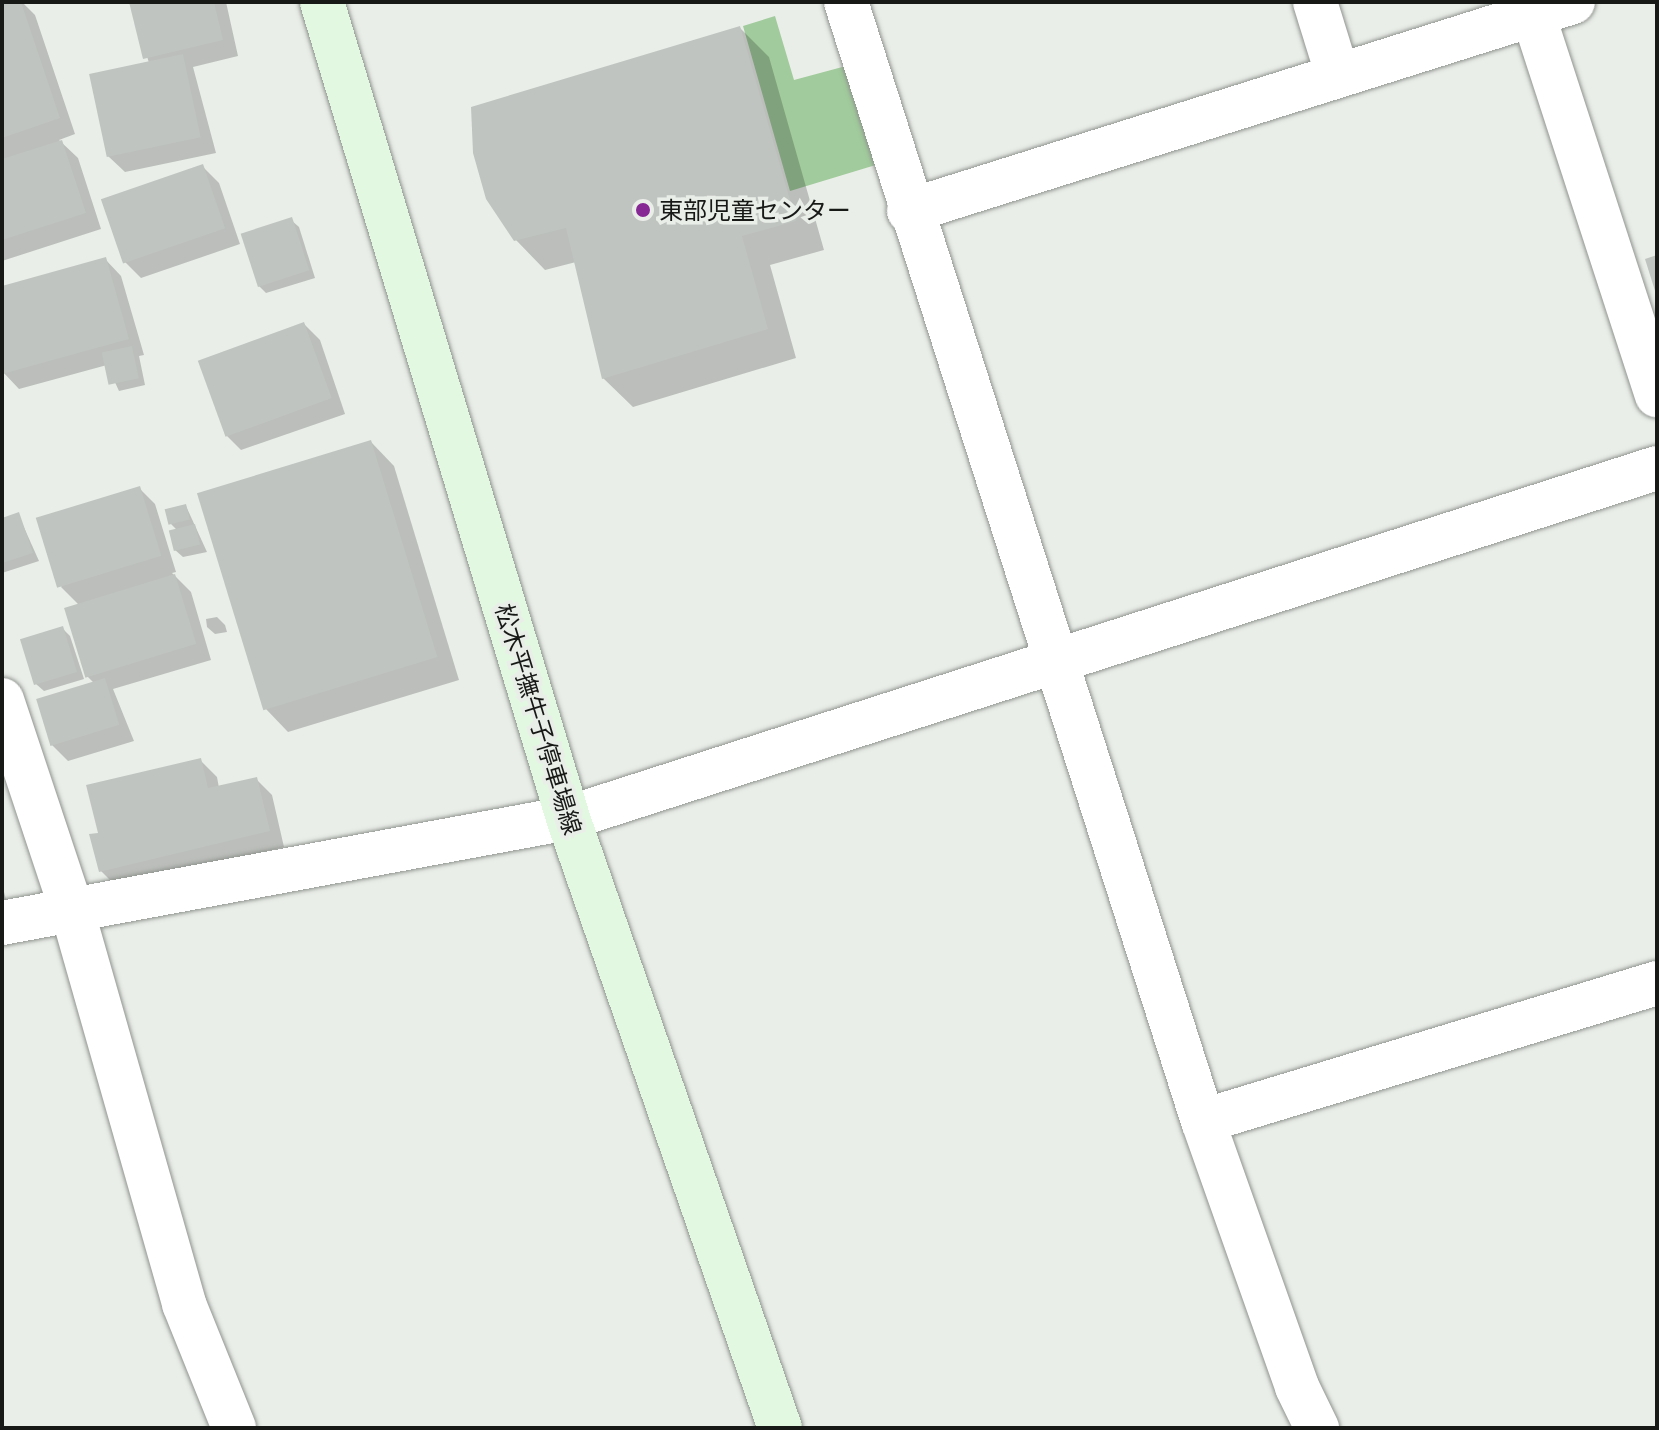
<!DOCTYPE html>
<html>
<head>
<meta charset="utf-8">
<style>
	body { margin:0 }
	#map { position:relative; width:1659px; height:1430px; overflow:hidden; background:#eaeee9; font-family:"Exo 2","Noto Sans JP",sans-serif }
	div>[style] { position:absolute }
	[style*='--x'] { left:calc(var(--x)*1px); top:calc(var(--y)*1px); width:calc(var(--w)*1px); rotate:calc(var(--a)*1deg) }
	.green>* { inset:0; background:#a1cb9c }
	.shadow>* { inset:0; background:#0003 }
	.building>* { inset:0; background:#c0c4c0; transform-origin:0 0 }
	.roads { filter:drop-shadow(0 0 2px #90948f) drop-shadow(0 0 2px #90948f) }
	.minor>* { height:44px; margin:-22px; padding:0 22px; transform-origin:22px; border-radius:22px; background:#fff }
	.secondary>* { height:44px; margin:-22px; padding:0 22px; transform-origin:22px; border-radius:22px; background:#e2f8e0 }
	.dots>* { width:22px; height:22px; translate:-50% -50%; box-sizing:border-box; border:4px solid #eaeee9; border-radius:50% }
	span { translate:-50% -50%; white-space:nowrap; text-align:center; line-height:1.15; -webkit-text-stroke:7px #eaeee9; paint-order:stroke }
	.poi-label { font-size:24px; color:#171917 }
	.left { translate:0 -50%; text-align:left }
	.street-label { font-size:24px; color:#171917 }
	.frame { position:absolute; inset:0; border:4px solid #171917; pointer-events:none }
</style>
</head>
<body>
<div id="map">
	<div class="green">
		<div style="clip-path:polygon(775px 16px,794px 80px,846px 66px,879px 164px,790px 191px,743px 26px)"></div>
	</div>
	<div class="shadow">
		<div style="clip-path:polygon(22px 2px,35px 15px,75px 134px,59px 140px,78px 158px,101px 229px,2px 261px,2px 4px)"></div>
		<div style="clip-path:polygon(131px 2px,226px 2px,238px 56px,193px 67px,216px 153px,125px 172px,108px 156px,149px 63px)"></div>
		<div style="clip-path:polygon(740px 28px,769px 57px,824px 250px,770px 265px,796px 358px,633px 407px,603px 378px,576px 262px,545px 270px,516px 240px)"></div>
		<div style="clip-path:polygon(203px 167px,219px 183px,240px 244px,141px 278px,125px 262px)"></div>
		<div style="clip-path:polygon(291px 220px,299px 227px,315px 278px,266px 293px,259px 286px)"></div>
		<div style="clip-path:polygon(105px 259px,121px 276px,144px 355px,139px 356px,145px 385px,119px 391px,107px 365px,19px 389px,2px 371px,2px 288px)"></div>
		<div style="clip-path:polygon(304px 324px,320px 340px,345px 414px,241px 450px,225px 434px)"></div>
		<div style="clip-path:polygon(371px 442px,394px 466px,459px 680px,288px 732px,265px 708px)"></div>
		<div style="clip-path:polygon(139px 488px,155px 504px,176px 572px,172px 573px,191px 592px,211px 660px,113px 689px,134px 741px,68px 761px,52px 745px,94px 683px,87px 676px,79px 605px,61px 587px)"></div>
		<div style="clip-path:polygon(186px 506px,207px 552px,183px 557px,175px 550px,178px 531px,171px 524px)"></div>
		<div style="clip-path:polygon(18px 514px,39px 561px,2px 573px,2px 520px)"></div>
		<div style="clip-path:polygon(217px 617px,225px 625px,227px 632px,215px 634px,207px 627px,206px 619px)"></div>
		<div style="clip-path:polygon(62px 628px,70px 636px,84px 679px,44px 691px,36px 684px)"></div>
		<div style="clip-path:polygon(201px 761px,217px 777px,219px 788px,256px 779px,272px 795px,284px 847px,117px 887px,101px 871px,100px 834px)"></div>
		<div style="clip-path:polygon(2px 884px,9px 911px,2px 913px)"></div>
	</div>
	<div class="building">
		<div style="clip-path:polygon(2px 2px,21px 2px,60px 118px,2px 138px)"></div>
		<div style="clip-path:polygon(129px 2px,214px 2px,223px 40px,143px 59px)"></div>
		<div style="clip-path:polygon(740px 26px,796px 221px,742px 236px,768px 329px,602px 379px,566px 228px,514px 241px,486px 199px,473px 153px,471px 107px)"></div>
		<div style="left:183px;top:54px;width:85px;height:96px;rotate:78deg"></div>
		<div style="clip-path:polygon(62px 140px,86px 213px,2px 240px,2px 159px)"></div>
		<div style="left:203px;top:164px;width:68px;height:108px;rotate:71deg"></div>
		<div style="left:292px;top:217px;width:56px;height:54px;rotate:72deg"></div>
		<div style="clip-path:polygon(1657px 255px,1657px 294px,1656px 294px,1645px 259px)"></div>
		<div style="clip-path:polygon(106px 257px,129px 339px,2px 374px,2px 286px)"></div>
		<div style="left:304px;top:322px;width:81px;height:113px;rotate:70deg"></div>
		<div style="left:132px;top:346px;width:33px;height:31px;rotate:78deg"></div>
		<div style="left:371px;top:440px;width:227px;height:182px;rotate:73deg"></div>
		<div style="left:140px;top:486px;width:73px;height:109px;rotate:73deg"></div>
		<div style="left:186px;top:504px;width:16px;height:22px;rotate:76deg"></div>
		<div style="clip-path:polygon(19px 512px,33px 553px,2px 563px,2px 518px)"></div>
		<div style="left:195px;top:524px;width:21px;height:27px;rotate:76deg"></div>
		<div style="left:175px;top:574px;width:73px;height:116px;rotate:73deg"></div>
		<div style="left:63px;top:626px;width:48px;height:45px;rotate:73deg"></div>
		<div style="left:105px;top:678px;width:49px;height:72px;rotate:73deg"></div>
		<div style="clip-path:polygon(201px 758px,208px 788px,257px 777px,270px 831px,99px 872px,89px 834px,98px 833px,86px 785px)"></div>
	</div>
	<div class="roads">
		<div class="minor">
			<div style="--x:846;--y:2;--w:1175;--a:72.31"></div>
			<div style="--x:1203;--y:1121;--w:282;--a:70.5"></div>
			<div style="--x:1297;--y:1387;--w:46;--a:64"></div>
			<div style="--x:1315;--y:2;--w:74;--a:72.8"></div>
			<div style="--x:1533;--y:14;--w:401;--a:72"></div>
			<div style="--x:909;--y:211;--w:696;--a:-17.47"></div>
			<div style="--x:2;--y:700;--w:221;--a:71.6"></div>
			<div style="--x:72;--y:910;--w:410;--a:74.1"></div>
			<div style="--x:184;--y:1304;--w:134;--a:68"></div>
			<div style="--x:2;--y:923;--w:576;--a:-10.51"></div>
			<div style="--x:568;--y:818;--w:1144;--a:-17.82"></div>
			<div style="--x:1203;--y:1121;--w:475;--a:-16.9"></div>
		</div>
		<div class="secondary">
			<div style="--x:322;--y:2;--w:852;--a:73.22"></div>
			<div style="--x:568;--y:818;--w:646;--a:70.84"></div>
		</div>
	</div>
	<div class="dots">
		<div style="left:643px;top:210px;background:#862994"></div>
	</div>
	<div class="poi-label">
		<span class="left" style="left:659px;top:210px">東部児童センター</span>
	</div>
	<div class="street-label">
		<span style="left:539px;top:719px;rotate:73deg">松木平撫牛子停車場線</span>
	</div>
	<div class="frame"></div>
</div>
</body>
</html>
